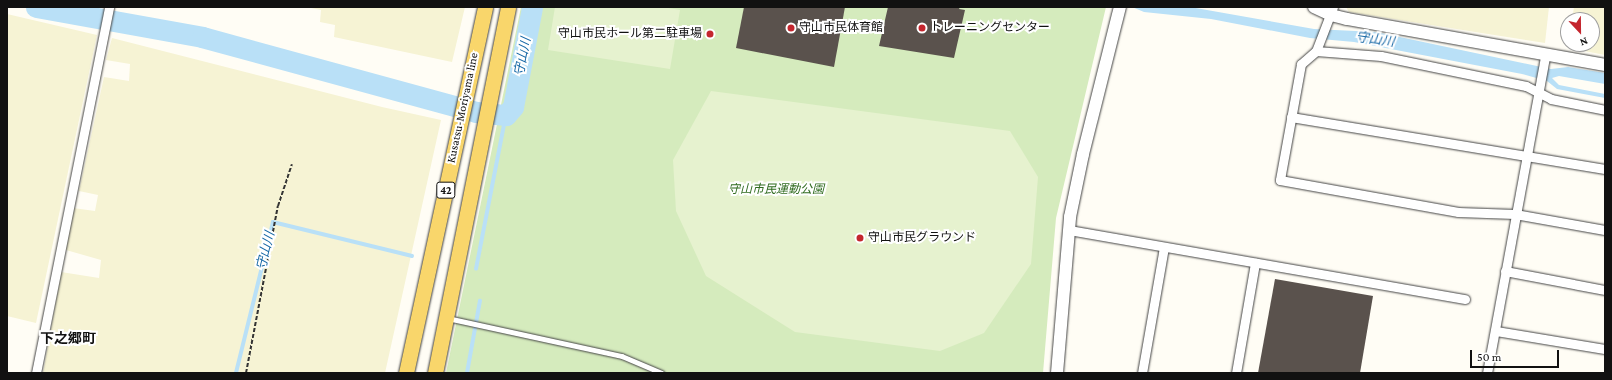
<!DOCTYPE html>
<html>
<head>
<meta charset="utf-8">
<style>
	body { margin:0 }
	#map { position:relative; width:1612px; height:380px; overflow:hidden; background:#fffdf5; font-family:"Crimson Pro","Noto Sans JP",serif }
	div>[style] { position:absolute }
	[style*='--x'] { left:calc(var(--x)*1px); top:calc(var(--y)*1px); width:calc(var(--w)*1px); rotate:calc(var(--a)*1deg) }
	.farmland>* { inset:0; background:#f6f3d4 }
	.green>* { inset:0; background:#d5ebbd }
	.pitch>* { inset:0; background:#e6f2cf }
	.water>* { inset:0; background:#b9e0f7 }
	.stream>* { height:3.5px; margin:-1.75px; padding:0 1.75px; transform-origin:1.75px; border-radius:1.75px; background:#b9e0f7 }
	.river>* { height:21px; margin:-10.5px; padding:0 10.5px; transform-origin:10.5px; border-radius:10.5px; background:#b9e0f7 }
	.building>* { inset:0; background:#5a524d }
	.path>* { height:2px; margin-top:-1px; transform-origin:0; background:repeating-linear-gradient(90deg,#333 0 4px,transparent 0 6px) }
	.roads { filter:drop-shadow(0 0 1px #444) drop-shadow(0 0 1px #444) }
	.service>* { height:4.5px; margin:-2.25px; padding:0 2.25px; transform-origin:2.25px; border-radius:2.25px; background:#fff }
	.minor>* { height:9px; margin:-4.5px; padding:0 4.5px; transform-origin:4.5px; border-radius:4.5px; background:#fff }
	.tertiary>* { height:12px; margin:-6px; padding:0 6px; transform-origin:6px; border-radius:6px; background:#fff }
	.primary>* { height:15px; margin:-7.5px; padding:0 7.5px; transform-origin:7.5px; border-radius:7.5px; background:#f9d66b }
	.dots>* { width:11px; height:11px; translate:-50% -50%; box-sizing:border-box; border:2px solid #fff; border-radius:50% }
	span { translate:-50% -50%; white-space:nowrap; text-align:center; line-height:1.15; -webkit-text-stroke:4px #fff; paint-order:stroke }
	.shield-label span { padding:1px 3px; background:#fff; border:1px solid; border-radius:3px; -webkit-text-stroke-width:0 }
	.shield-label { font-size:11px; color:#111; font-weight:700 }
	.poi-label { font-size:12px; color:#111 }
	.left { translate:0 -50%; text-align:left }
	.right { translate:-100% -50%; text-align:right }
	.street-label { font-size:12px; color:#111 }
	.park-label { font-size:12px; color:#2f6b1f; font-style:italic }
	.water-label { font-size:13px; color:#1768a6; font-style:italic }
	.quarter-label { font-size:14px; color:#111; font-weight:700 }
	.frame { position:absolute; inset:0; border:8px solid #111; pointer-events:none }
	.north { position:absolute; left:1560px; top:12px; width:40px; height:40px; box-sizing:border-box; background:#fff; border:1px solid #a0a0a0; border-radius:50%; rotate:158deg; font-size:11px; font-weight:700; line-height:16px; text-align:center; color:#111 }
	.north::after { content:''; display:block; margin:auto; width:14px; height:18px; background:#c4262e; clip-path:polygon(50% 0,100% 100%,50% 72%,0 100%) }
	.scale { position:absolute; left:1470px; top:350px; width:89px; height:18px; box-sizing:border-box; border:2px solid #111; border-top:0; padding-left:5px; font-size:12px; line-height:14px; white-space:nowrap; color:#111; -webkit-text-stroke:3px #fff; paint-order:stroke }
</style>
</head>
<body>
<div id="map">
	<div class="farmland">
		<div style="clip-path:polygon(306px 7px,465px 7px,452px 62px,334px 37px,335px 25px,320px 22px,321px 10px)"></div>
		<div style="clip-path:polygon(1346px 7px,1549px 7px,1545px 43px,1349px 12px)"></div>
		<div style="clip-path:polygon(1574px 7px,1605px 7px,1605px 55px,1569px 48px,1569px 44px,1592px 44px,1592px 20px,1572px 20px)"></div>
		<div style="clip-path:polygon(7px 14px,97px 35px,36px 323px,7px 316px)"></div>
		<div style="clip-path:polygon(112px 38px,382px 107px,441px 120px,385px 373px,43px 373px,61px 272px,99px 278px,101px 260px,66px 250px,73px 208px,95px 211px,98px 195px,79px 191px,104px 77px,129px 81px,130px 64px,106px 60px)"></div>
	</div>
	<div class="green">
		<div style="clip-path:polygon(521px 7px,1106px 7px,1056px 218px,1043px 373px,446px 373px)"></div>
	</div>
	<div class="pitch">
		<div style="clip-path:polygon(555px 7px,662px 7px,680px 10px,670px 69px,548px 50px)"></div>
		<div style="clip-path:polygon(711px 91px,1010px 131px,1038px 177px,1031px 264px,984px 333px,940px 351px,795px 332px,706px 276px,676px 211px,673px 160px)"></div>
	</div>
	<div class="water">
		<div style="clip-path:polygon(1132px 7px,1190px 7px,1314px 29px,1376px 32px,1551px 69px,1568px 67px,1605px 73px,1605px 84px,1559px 76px,1552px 78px,1559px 85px,1605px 94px,1605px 98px,1557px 89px,1547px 81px,1522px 74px,1354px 42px,1310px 38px,1211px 19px,1144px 12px)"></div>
	</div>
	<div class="stream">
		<div style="--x:476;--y:269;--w:157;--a:-79"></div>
		<div style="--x:236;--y:373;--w:155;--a:-76.2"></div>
		<div style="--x:273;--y:222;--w:143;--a:13.7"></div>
		<div style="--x:467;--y:373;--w:73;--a:-79.8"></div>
	</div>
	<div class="river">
		<div style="--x:36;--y:7;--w:169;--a:10.2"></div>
		<div style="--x:202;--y:37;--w:284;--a:15.3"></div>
		<div style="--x:476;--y:112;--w:30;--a:6"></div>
		<div style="--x:506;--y:115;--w:11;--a:-49"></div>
		<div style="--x:513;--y:107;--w:102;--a:-79.2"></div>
	</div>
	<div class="building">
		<div style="clip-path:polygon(744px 7px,845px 7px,834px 67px,736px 48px)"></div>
		<div style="clip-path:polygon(888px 7px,960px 7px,959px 9px,965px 10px,954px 58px,879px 46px)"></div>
		<div style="clip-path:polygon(1275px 279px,1373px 296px,1360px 373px,1258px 373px)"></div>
	</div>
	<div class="path">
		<div style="--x:246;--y:373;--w:170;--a:-79.2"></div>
		<div style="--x:278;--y:206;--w:44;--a:-71.6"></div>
	</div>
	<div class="roads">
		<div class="service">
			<div style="--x:452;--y:319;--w:174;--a:12.3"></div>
			<div style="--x:622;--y:356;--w:43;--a:23"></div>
		</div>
		<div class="minor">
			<div style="--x:1333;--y:7;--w:47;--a:111.1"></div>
			<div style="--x:1316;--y:51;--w:20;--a:139"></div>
			<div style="--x:1301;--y:64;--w:118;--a:100.3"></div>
			<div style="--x:1280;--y:180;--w:181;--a:10.2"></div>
			<div style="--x:1458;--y:212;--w:57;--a:2"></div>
			<div style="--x:1515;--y:214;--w:91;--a:10.1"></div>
			<div style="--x:1316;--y:51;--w:65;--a:4.4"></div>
			<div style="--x:1381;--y:56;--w:148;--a:11.7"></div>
			<div style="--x:1526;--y:86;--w:28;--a:27"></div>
			<div style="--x:1551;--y:99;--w:55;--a:11.5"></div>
			<div style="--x:1291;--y:117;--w:318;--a:9.4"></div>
			<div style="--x:1069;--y:230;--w:402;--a:9.9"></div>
			<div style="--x:1505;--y:271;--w:102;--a:10.8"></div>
			<div style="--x:1496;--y:331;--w:110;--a:9.4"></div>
			<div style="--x:36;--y:373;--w:373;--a:-78.7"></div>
			<div style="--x:1142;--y:373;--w:128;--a:-80.1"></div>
			<div style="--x:1236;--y:373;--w:112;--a:-80.2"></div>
			<div style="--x:1487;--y:373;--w:322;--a:-79.6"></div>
		</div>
		<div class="tertiary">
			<div style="--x:1314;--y:7;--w:19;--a:25"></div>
			<div style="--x:1331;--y:15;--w:16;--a:14"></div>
			<div style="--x:1347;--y:19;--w:262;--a:10.1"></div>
			<div style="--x:1057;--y:373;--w:157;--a:-85.2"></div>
			<div style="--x:1070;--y:217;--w:64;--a:-78.3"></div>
			<div style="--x:1083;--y:154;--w:152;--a:-75.9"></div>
		</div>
		<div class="primary">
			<div style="--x:406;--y:373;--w:374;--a:-77.8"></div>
			<div style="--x:435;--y:373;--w:373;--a:-78.7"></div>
		</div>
	</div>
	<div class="dots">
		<div style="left:791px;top:28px;background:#c4262e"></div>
		<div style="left:922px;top:28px;background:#c4262e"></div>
		<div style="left:710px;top:34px;background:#c4262e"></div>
		<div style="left:860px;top:238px;background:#c4262e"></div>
	</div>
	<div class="shield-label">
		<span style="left:446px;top:190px">42</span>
	</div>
	<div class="poi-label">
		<span class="left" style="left:799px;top:28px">守山市民体育館</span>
		<span class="left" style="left:930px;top:28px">トレーニングセンター</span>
		<span class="right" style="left:702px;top:34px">守山市民ホール第二駐車場</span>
		<span class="left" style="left:868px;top:238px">守山市民グラウンド</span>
	</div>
	<div class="street-label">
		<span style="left:463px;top:108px;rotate:-78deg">Kusatsu-Moriyama line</span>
	</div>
	<div class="park-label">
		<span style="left:776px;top:190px">守山市民運動公園</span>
	</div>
	<div class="water-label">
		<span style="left:1375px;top:40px;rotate:8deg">守山川</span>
		<span style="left:523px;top:57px;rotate:-79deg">守山川</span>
		<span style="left:266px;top:251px;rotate:-76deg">守山川</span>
	</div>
	<div class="quarter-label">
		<span style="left:68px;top:338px">下之郷町</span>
	</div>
	<div class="frame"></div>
	<div class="north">N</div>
	<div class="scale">50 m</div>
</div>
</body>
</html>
